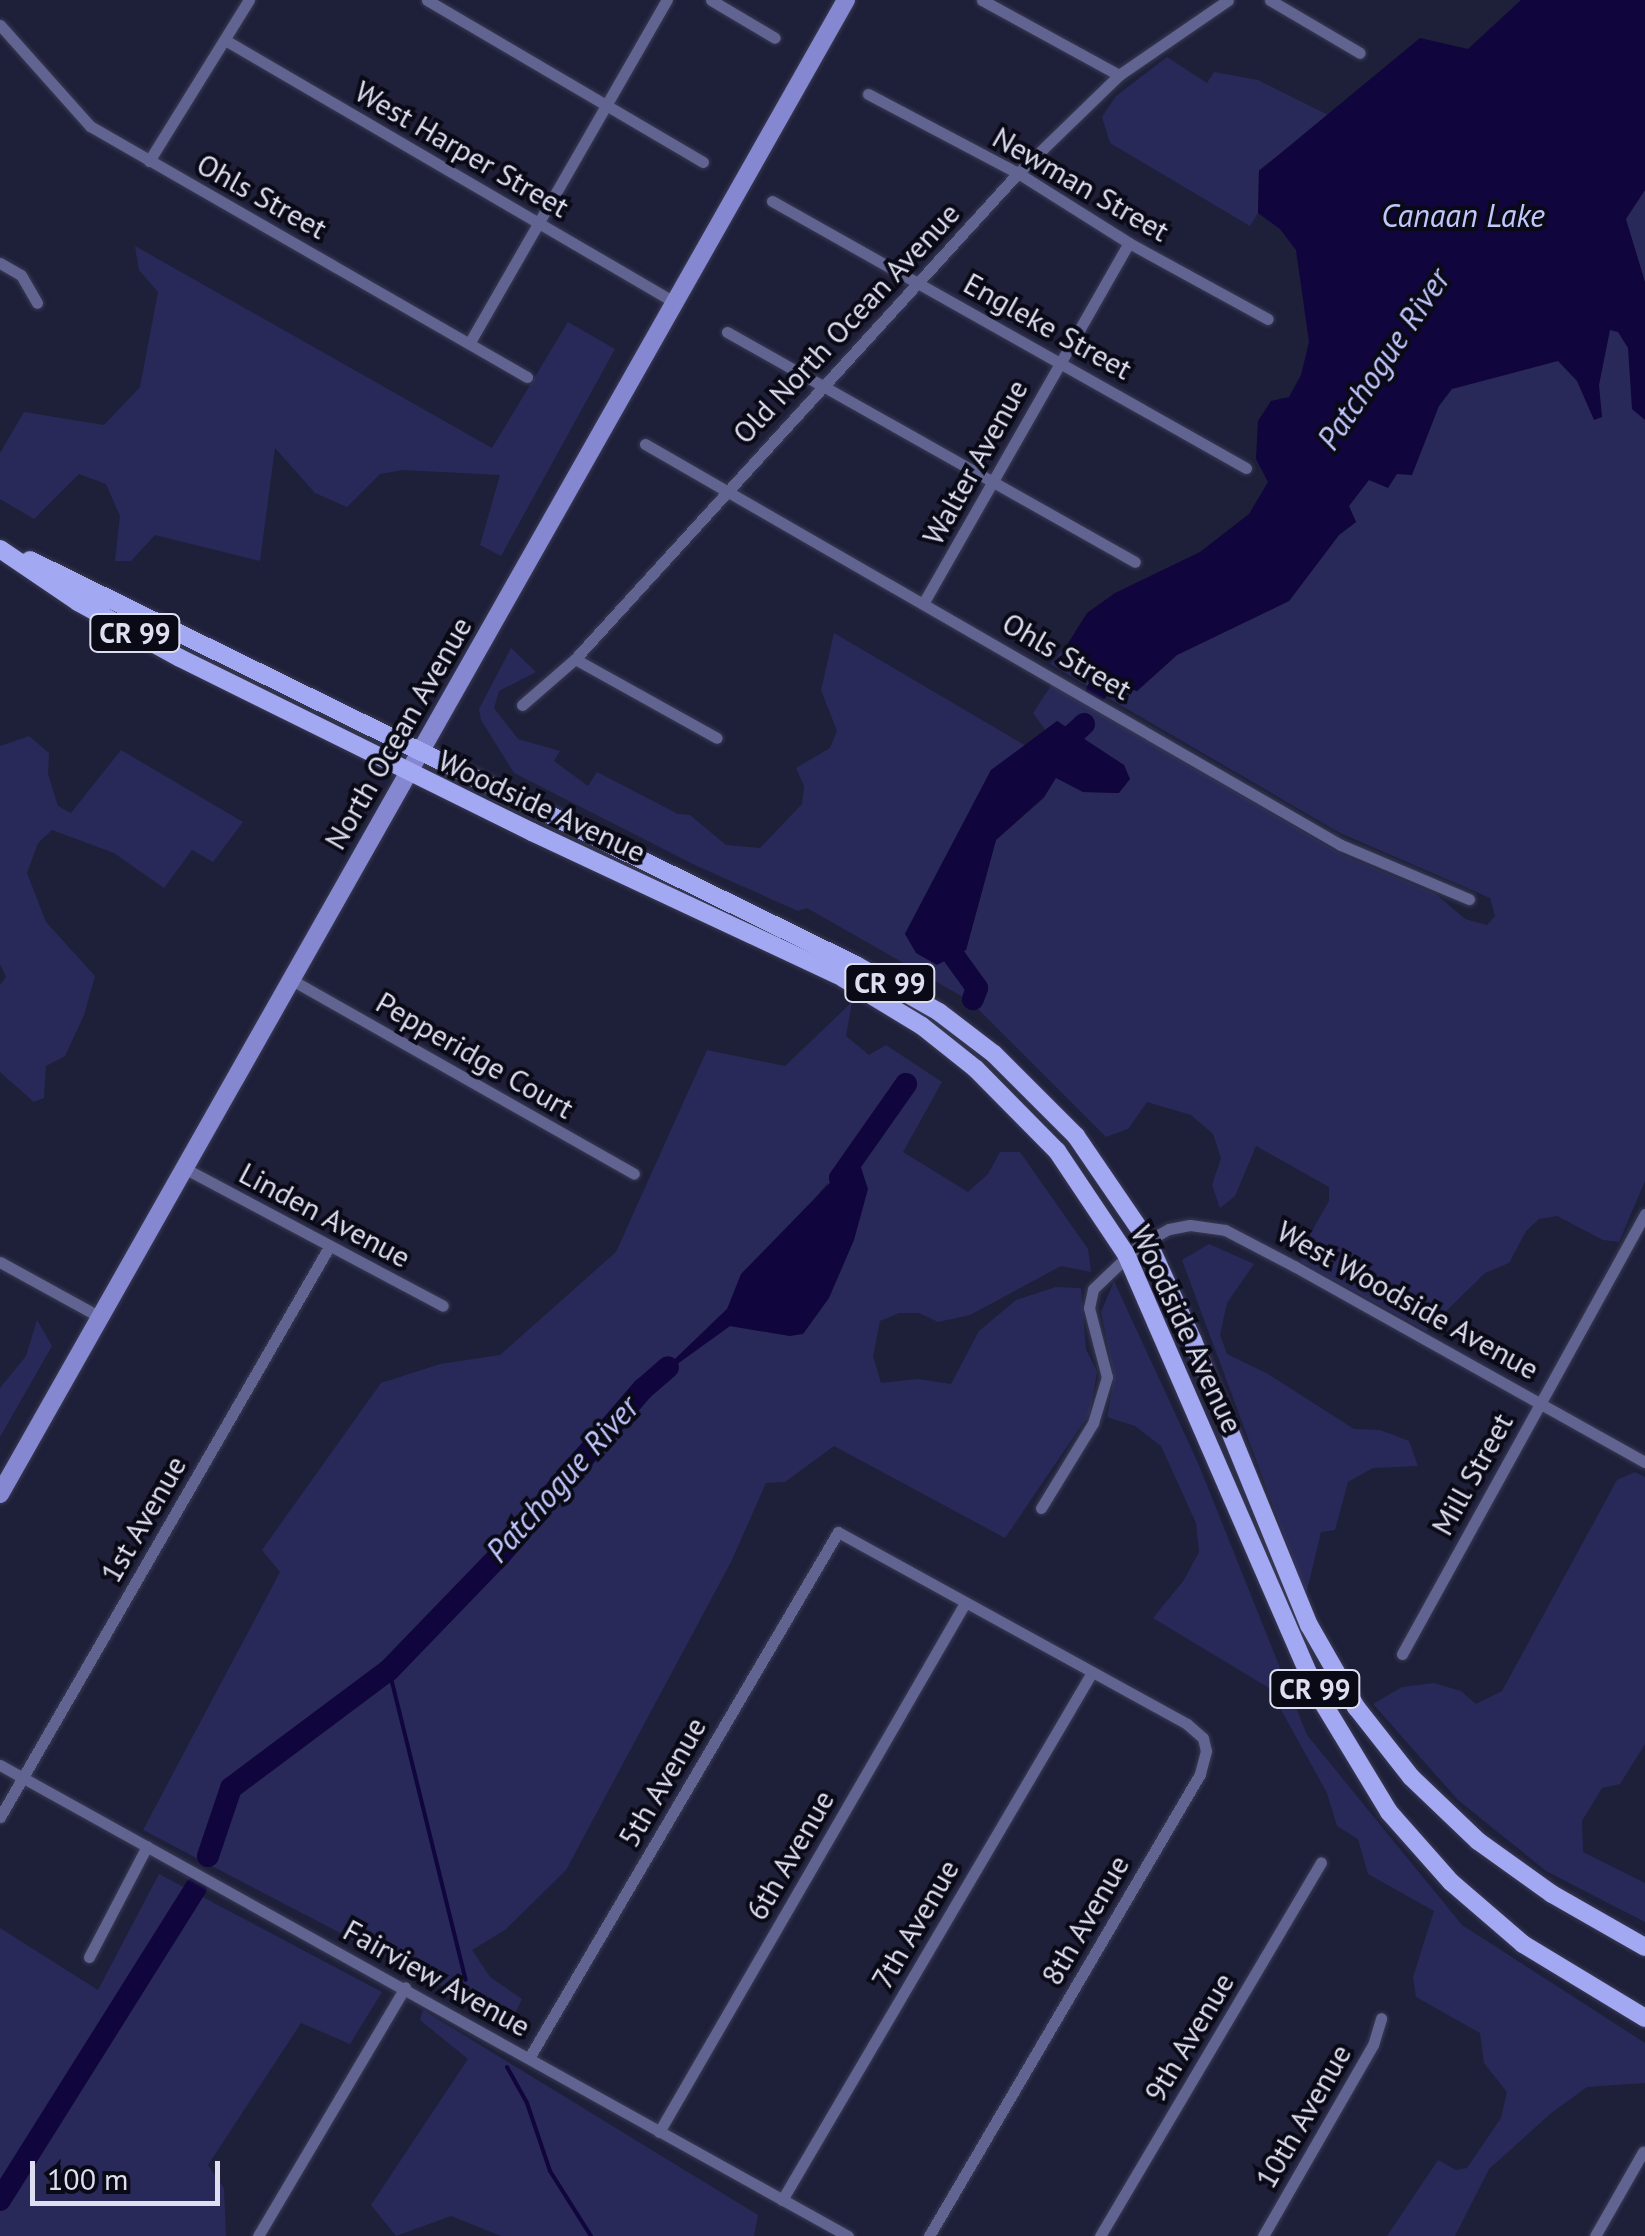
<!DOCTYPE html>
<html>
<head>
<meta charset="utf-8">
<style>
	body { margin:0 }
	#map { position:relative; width:1645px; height:2236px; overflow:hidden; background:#1e1f39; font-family:"PT Sans",sans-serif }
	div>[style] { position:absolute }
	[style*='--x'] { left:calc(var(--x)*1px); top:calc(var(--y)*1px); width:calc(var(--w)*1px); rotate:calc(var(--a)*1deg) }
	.green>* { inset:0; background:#292959 }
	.water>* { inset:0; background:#10053c }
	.stream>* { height:4px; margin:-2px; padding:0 2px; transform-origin:2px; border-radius:2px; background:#10053c }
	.river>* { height:22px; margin:-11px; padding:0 11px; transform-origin:11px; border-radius:11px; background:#10053c }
	.roads { filter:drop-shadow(0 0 2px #393a53) drop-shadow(0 0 2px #393a53) }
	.street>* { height:11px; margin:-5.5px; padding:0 5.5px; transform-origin:5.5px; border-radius:5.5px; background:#616491 }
	.secondary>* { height:18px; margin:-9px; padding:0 9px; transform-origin:9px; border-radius:9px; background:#8588d1 }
	.primary>* { height:18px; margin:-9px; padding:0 9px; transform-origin:9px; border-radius:9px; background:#a3a8f2 }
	span { translate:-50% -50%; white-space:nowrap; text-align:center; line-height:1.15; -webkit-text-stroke:8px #0a0a16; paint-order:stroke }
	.shield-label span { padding:2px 8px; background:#0a0a16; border:2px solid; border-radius:8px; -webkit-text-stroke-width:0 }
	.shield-label { font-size:28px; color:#dddff1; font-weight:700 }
	.street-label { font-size:30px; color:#dddff1 }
	.water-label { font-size:32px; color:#c1c6fd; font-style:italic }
	.scale { position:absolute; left:30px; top:2161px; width:190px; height:45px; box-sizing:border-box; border:5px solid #dddff1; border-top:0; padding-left:12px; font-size:30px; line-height:35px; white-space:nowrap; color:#dddff1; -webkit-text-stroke:8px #0a0a16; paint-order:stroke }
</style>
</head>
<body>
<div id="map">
	<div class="green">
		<div style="clip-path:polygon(1167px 57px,1207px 83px,1214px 72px,1258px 80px,1330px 116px,1259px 170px,1258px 213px,1250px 226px,1110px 143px,1102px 117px,1116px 96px)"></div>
		<div style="clip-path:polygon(1645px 89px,1645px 1181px,1619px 1242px,1603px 1240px,1557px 1216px,1539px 1219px,1526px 1231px,1509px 1263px,1485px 1273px,1426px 1331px,1301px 1262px,1300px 1252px,1329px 1201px,1329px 1187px,1256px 1146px,1235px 1196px,1220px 1208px,1212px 1185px,1221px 1158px,1213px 1134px,1191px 1115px,1147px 1102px,1128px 1129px,1106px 1137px,970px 1001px,807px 908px,798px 911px,697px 866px,514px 773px,481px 720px,479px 709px,511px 648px,536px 672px,499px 691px,494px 708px,518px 739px,560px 751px,554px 761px,588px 786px,597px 772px,678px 814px,690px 815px,726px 845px,760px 848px,802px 804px,804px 786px,796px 768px,830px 748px,837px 731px,821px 690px,834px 633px,1026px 746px,991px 770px,905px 933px,966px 950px,996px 840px,1044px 798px,1056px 777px,1083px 792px,1118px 793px,1130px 779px,1058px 721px,1046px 731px,1033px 713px,1052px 684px,1341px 854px,1436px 894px,1465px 919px,1487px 925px,1495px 916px,1490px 898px,1340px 833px,1050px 664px,1067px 645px,1103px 681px,1137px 691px,1177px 655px,1289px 601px,1339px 535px,1356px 522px,1349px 506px)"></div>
		<div style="clip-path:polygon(135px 246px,492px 448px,568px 322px,615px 349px,501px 556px,480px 545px,500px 475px,403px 470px,380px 474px,347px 507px,315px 493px,275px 448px,260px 561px,155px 535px,131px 561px,115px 561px,120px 516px,106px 484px,79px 474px,34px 519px,0 499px,0 453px,24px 412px,104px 425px,140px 387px,158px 292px,139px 270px)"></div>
		<div style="clip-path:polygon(29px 736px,49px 753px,48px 774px,58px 806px,71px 813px,121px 750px,243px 822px,213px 862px,192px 850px,164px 888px,114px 853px,52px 830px,38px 843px,27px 873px,46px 922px,95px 976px,84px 1015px,65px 1056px,46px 1066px,44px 1098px,34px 1102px,0 1072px,0 985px,6px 977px,0 964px,0 746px)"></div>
		<div style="clip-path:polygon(evenodd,852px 1002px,846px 1036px,869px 1055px,886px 1045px,942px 1082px,903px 1152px,968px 1192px,988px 1174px,1000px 1152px,1020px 1152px,1088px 1249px,1091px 1272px,1061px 1266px,970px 1315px,938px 1322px,919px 1313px,899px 1313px,880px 1321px,873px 1356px,881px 1383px,918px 1379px,951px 1384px,979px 1331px,1016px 1300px,1056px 1287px,1081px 1288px,1086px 1349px,1097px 1372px,1090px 1413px,1005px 1538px,834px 1446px,785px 1482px,766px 1483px,731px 1562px,566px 1870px,505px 1930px,472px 1950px,490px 1977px,522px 1999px,511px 2022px,143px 1830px,280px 1572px,262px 1550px,381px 1383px,440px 1364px,500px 1355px,616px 1252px,707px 1050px,785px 1066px,852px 1002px,828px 1182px,790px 1336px,730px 1326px,654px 1379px,727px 1309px,828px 1182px)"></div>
		<div style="clip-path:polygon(1209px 1244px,1254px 1264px,1227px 1303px,1220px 1335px,1227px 1354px,1268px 1374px,1354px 1429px,1380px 1430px,1409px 1441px,1418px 1466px,1373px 1468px,1348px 1482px,1335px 1530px,1321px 1532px,1306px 1595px,1182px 1260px)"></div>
		<div style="clip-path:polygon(1114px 1281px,1198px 1463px,1307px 1735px,1462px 1925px,1645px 2043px,1645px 2083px,1587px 2087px,1550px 2114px,1489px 2169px,1455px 2236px,1387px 2236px,1438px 2160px,1456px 2170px,1467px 2168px,1501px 2118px,1507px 2092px,1484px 2063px,1480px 2033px,1416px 1997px,1413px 1977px,1434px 1911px,1368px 1874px,1358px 1839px,1337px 1826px,1327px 1793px,1269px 1688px,1153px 1618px,1184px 1580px,1199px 1552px,1196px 1523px,1161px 1446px,1135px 1426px,1107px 1417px,1114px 1378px,1101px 1312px)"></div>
		<div style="clip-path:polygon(37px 1320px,52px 1346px,0 1437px,0 1388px,26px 1356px)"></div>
		<div style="clip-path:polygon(1635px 1472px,1645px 1477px,1645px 1744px,1620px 1784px,1602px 1788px,1582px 1821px,1583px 1852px,1645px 1883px,1645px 1922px,1546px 1871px,1458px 1800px,1373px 1704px,1402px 1687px,1434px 1683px,1461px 1691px,1476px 1704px,1502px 1691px,1617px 1480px)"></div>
		<div style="clip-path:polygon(159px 1874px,382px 1992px,350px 2044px,301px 2023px,208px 2165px,224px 2188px,226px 2236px,0 2236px,0 1928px,98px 1990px)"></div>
		<div style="clip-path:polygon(423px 2010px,758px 2215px,754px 2236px,501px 2236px,451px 2216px,396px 2236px,371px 2205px,468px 2059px,420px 2020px)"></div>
	</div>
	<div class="water">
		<div style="clip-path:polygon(1521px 0,1645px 0,1645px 190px,1626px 219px,1645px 282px,1645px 420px,1632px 409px,1628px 348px,1618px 332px,1610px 330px,1599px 385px,1602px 417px,1594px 420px,1577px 381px,1558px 361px,1452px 389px,1439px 406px,1412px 475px,1397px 474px,1388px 488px,1369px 480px,1349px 506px,1356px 522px,1339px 535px,1289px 601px,1177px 655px,1137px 691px,1103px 681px,1067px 645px,1087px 613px,1115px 593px,1200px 552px,1249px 514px,1268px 482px,1256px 459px,1258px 421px,1271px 401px,1289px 397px,1301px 375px,1309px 342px,1296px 250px,1280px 229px,1258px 213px,1259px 171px,1420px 38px,1468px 49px)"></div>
		<div style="clip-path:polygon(1057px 721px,1124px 765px,1130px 779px,1119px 793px,1083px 792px,1056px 778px,1044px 797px,996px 840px,966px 950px,937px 965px,916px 953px,905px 934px,991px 770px)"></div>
		<div style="clip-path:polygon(857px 1155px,868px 1189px,854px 1240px,829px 1298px,803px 1334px,790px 1336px,730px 1326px,647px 1386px,727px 1309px,741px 1274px)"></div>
	</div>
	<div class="stream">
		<div style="--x:389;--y:1670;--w:319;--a:76.1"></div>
		<div style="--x:507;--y:2067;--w:41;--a:60.9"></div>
		<div style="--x:527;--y:2103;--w:72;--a:71.3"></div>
		<div style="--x:550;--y:2171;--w:77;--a:57.8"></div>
	</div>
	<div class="river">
		<div style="--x:1097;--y:691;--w:41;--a:-57.8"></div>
		<div style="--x:1054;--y:752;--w:41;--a:-43"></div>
		<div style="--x:948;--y:930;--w:12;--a:114"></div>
		<div style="--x:943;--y:941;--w:58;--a:54.1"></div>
		<div style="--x:977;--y:988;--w:12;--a:110"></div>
		<div style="--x:840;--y:1178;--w:115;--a:-54.9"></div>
		<div style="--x:208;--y:1856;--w:72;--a:-71.3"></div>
		<div style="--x:231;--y:1788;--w:197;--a:-36.8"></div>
		<div style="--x:389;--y:1670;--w:160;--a:-46"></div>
		<div style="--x:500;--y:1555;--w:219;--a:-49.3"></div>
		<div style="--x:643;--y:1389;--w:33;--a:-41"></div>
		<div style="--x:0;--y:2200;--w:368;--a:-57.9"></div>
	</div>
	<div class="roads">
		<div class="street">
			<div style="--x:427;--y:0;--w:320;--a:30.4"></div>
			<div style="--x:711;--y:0;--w:74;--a:30.7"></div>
			<div style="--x:982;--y:0;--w:156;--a:28.7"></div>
			<div style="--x:1270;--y:0;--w:104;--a:30.5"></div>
			<div style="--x:0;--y:25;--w:135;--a:48.3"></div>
			<div style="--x:90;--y:126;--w:504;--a:29.87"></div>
			<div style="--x:225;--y:40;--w:520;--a:30.26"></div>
			<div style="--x:868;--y:94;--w:170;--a:27.8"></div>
			<div style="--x:1018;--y:173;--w:131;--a:32.2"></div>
			<div style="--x:1129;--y:243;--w:158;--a:28.7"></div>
			<div style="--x:149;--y:161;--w:190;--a:-58.2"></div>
			<div style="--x:772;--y:201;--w:544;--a:29.39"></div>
			<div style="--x:0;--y:263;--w:24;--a:30"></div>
			<div style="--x:21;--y:275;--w:32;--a:60"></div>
			<div style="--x:727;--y:332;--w:468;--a:29.4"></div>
			<div style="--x:470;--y:342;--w:395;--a:-60.1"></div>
			<div style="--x:645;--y:444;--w:803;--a:29.95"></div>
			<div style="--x:1341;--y:845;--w:139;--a:22.9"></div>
			<div style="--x:924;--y:602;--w:413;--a:-60.3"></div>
			<div style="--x:575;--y:659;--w:162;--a:29.1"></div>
			<div style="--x:522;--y:705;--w:70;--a:-41"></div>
			<div style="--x:575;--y:659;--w:658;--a:-47.65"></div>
			<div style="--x:1018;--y:173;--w:141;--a:-44.1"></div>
			<div style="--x:1119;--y:75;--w:132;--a:-34.5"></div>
			<div style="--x:290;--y:979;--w:395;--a:29.5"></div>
			<div style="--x:184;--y:1168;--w:293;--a:28"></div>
			<div style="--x:0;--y:1262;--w:114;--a:28.8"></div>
			<div style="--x:1041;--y:1508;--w:100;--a:-58.5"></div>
			<div style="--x:1093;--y:1423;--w:48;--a:-73.1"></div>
			<div style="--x:1107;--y:1377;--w:71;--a:-104.6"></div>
			<div style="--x:1089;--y:1308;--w:19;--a:-78"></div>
			<div style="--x:1093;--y:1289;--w:62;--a:-43.7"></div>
			<div style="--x:1138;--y:1246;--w:35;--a:-29"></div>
			<div style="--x:1169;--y:1229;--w:21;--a:-11"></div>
			<div style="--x:1190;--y:1225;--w:35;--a:8"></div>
			<div style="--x:1225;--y:1230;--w:78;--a:27.6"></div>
			<div style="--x:1294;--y:1266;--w:402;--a:29.2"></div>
			<div style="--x:1402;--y:1654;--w:503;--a:-61.09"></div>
			<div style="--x:0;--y:1765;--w:970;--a:29.05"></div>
			<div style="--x:0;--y:1817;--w:658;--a:-60.01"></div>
			<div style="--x:89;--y:1957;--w:125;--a:-62.4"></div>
			<div style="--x:529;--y:2058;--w:610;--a:-59.57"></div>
			<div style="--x:838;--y:1532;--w:398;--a:28.8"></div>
			<div style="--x:1187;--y:1724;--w:21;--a:41"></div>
			<div style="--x:1203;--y:1738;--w:13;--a:77"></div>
			<div style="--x:1206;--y:1751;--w:24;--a:105"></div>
			<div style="--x:1200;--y:1774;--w:536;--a:120.4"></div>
			<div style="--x:659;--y:2132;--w:611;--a:-59.95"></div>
			<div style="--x:782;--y:2200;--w:610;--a:-59.57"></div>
			<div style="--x:258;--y:2236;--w:289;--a:-59.4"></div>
			<div style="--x:1100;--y:2236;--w:434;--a:-59.4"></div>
			<div style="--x:1263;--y:2236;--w:220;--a:-60.1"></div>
			<div style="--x:1373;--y:2045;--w:28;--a:-73"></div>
			<div style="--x:1595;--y:2236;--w:97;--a:-60.3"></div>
		</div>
		<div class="secondary">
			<div style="--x:0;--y:1494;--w:1717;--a:-60.48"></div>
		</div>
		<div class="primary">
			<div style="--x:0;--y:549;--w:94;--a:34.2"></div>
			<div style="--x:78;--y:602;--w:116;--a:28.8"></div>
			<div style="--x:180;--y:658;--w:393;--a:26.3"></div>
			<div style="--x:532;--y:832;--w:344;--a:25.1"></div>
			<div style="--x:843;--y:978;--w:92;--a:31.3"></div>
			<div style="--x:922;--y:1026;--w:69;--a:38.5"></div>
			<div style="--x:976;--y:1069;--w:115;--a:45.4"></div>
			<div style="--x:1057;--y:1151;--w:124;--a:56.2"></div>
			<div style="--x:1126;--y:1254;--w:479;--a:66.5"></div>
			<div style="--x:1317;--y:1693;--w:139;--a:58.8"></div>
			<div style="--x:1389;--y:1812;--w:94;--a:48.5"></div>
			<div style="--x:1451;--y:1882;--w:95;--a:40.7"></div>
			<div style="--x:1523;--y:1944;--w:143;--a:31.2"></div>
			<div style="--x:30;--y:560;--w:920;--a:26.12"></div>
			<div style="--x:856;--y:965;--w:95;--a:29.5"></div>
			<div style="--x:939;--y:1012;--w:69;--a:37.4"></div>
			<div style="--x:994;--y:1054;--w:116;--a:45"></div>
			<div style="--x:1076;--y:1136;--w:126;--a:55.7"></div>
			<div style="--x:1147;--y:1240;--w:111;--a:65.5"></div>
			<div style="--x:1193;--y:1341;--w:307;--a:67.8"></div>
			<div style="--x:1309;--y:1625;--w:95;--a:60.2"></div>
			<div style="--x:1356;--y:1707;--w:89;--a:51.8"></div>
			<div style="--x:1411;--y:1777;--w:93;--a:43.7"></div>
			<div style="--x:1478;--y:1841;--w:91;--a:35.6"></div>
			<div style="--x:1552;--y:1894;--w:107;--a:29.7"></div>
		</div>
	</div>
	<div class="shield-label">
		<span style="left:135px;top:633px">CR 99</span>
		<span style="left:890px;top:983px">CR 99</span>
		<span style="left:1315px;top:1689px">CR 99</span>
	</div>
	<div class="street-label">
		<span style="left:462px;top:149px;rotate:30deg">West Harper Street</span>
		<span style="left:1081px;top:184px;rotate:30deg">Newman Street</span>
		<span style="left:262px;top:196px;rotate:29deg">Ohls Street</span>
		<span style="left:846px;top:323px;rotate:-47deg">Old North Ocean Avenue</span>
		<span style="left:1048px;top:326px;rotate:29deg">Engleke Street</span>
		<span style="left:975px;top:462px;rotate:-61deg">Walter Avenue</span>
		<span style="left:1067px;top:656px;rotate:30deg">Ohls Street</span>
		<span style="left:398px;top:733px;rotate:-60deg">North Ocean Avenue</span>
		<span style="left:542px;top:806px;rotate:25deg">Woodside Avenue</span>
		<span style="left:475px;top:1055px;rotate:30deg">Pepperidge Court</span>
		<span style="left:325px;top:1215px;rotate:28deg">Linden Avenue</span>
		<span style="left:1408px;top:1300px;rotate:29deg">West Woodside Avenue</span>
		<span style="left:1187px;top:1329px;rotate:65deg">Woodside Avenue</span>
		<span style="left:1472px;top:1474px;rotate:-61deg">Mill Street</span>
		<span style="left:143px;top:1519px;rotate:-60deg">1st Avenue</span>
		<span style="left:662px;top:1782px;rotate:-60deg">5th Avenue</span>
		<span style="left:790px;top:1855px;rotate:-60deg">6th Avenue</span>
		<span style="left:1085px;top:1920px;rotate:-60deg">8th Avenue</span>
		<span style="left:915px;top:1924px;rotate:-60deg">7th Avenue</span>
		<span style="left:437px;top:1978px;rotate:29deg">Fairview Avenue</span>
		<span style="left:1189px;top:2037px;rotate:-59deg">9th Avenue</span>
		<span style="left:1303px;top:2116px;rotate:-60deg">10th Avenue</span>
	</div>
	<div class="water-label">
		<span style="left:1463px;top:215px">Canaan Lake</span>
		<span style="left:1383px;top:359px;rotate:-56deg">Patchogue River</span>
		<span style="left:562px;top:1479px;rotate:-48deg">Patchogue River</span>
	</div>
	<div class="scale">100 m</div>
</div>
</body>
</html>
